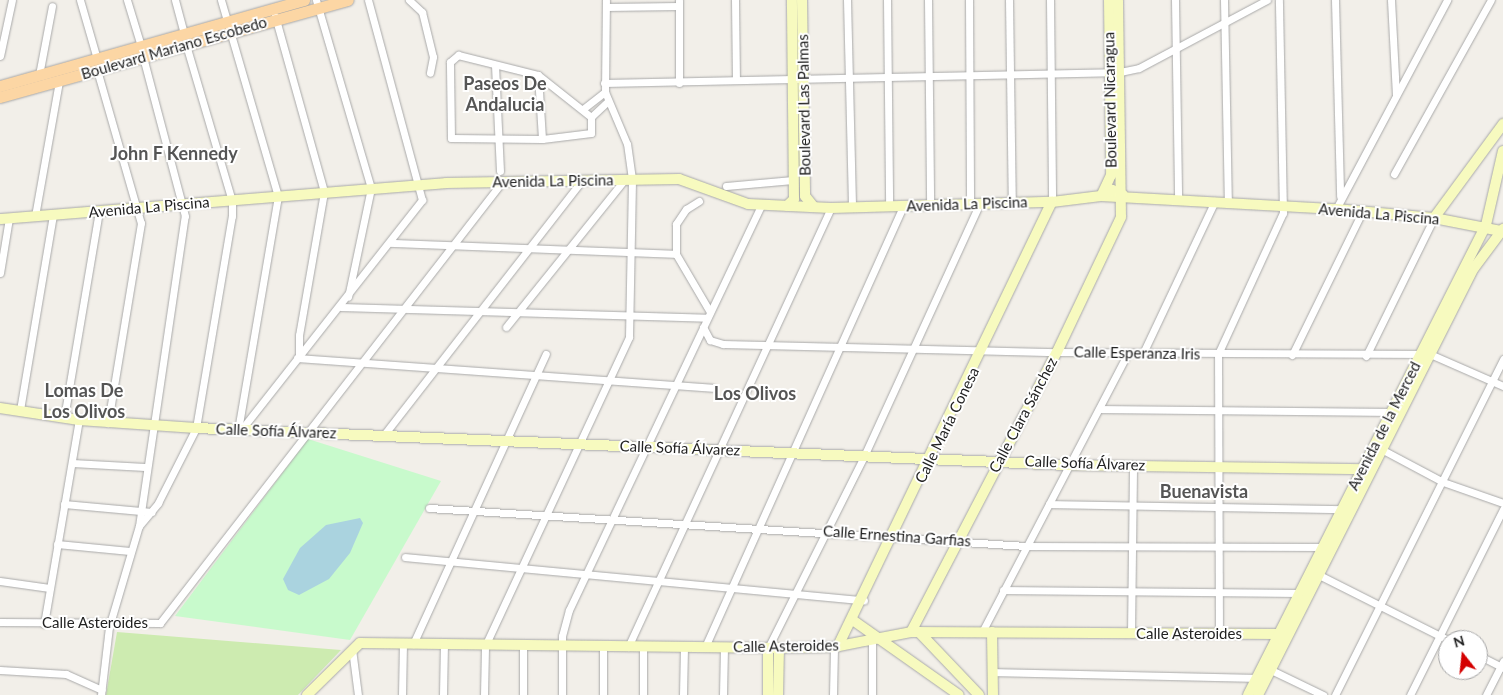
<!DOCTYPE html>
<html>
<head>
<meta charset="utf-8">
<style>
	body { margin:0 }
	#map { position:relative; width:1503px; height:695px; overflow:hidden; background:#f2efe9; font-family:Lato,sans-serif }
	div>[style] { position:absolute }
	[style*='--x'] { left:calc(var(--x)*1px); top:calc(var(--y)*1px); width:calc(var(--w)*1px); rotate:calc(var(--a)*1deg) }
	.grass>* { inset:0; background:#cdebb0 }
	.park>* { inset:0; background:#c8facc }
	.water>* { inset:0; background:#aad3df }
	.roads { filter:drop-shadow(0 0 1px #a9a9a9) drop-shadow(0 0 1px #a9a9a9) }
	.street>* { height:7px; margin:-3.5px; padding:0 3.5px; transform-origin:3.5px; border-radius:3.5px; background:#fff }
	.secondary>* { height:10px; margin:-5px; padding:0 5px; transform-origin:5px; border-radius:5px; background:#f7fabf }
	.primary>* { height:11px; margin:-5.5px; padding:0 5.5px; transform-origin:5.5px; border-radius:5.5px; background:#fcd6a4 }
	span { translate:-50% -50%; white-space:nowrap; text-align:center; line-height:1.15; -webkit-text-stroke:4px #fff; paint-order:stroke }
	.street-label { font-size:15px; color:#222 }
	.quarter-label { font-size:18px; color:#555; font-weight:700 }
	.north { position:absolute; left:1438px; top:630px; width:50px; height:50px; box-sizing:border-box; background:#fff; border:1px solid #a7a7a7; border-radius:50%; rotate:344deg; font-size:14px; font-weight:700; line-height:20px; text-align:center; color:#222 }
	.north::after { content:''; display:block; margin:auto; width:18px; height:22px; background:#d40000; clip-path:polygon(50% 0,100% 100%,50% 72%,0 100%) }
</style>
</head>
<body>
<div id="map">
	<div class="grass">
		<div style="clip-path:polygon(117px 632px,341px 650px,298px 695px,106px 695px)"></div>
	</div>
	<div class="park">
		<div style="clip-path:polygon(308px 439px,441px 481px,350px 640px,175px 616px)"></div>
	</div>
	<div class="water">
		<div style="clip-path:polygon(360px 518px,363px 523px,350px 553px,329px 579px,299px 595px,288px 590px,283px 579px,300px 548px,326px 525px)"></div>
	</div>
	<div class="roads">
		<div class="street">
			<div style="--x:80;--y:0;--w:61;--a:73.9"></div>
			<div style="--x:127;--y:0;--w:48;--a:73.1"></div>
			<div style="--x:175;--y:0;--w:35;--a:75"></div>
			<div style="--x:221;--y:0;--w:204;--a:73.8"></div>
			<div style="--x:278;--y:196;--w:237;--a:99.7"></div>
			<div style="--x:316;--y:0;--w:196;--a:73.7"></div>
			<div style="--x:371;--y:188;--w:111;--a:101.9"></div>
			<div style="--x:409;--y:0;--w:18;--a:43"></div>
			<div style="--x:422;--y:12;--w:46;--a:76.3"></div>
			<div style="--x:433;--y:57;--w:16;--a:101"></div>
			<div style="--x:679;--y:0;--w:83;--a:90"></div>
			<div style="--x:735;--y:0;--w:80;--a:89.3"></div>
			<div style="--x:847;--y:0;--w:208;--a:88.6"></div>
			<div style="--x:887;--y:0;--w:207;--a:89.4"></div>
			<div style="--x:928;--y:0;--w:205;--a:89.4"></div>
			<div style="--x:969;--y:0;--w:203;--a:89.7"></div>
			<div style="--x:1009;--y:0;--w:203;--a:89.2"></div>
			<div style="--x:1050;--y:0;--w:202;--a:89.4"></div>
			<div style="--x:1175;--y:0;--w:198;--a:89.1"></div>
			<div style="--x:1224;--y:0;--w:202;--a:88.9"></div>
			<div style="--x:1335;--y:0;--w:196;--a:88.5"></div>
			<div style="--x:1391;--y:0;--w:95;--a:87"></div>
			<div style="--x:606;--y:7;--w:73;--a:-0.8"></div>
			<div style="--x:275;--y:16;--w:183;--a:74.4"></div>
			<div style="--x:324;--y:192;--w:145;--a:99.9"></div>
			<div style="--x:299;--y:335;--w:20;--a:90"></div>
			<div style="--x:458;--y:55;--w:82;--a:14"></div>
			<div style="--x:538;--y:75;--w:68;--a:38.4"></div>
			<div style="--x:591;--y:117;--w:16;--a:90"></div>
			<div style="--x:591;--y:133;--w:49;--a:173"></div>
			<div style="--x:542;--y:139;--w:91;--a:-179.4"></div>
			<div style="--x:451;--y:138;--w:76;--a:-90.8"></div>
			<div style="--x:450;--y:62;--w:11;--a:-41"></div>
			<div style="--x:0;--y:56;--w:57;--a:-77.9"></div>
			<div style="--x:495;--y:65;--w:106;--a:87.3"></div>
			<div style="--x:97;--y:70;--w:159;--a:74"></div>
			<div style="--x:141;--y:223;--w:203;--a:99.4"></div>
			<div style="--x:39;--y:75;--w:70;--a:-79.3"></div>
			<div style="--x:538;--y:75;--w:64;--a:86.4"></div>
			<div style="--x:604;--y:83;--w:516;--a:-1.22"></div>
			<div style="--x:1120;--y:72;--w:19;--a:-12"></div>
			<div style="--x:1139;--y:68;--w:145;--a:-28"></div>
			<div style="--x:583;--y:109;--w:28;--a:-38"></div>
			<div style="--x:591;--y:117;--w:23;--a:-43"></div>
			<div style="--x:1394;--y:174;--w:199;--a:-60.9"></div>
			<div style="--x:726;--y:186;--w:67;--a:-5.1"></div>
			<div style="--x:699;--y:201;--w:15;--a:148"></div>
			<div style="--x:686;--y:209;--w:18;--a:124"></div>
			<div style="--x:676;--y:224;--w:30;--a:90"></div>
			<div style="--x:676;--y:254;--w:67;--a:59.6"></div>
			<div style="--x:1336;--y:209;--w:237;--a:-62"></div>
			<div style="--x:35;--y:216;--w:137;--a:-79.9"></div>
			<div style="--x:391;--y:243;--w:285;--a:2.2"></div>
			<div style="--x:0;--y:273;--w:56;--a:-80.7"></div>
			<div style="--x:341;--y:307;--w:366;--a:1.7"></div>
			<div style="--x:506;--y:327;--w:189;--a:-51.2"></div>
			<div style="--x:703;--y:327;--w:15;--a:62"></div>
			<div style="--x:710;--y:340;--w:14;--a:17"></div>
			<div style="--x:723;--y:344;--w:334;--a:1.4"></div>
			<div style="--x:1057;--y:352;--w:373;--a:0.3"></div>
			<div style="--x:1430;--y:354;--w:80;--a:23.7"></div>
			<div style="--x:1143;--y:353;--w:168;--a:-64.7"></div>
			<div style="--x:1292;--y:355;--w:159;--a:-63.9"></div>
			<div style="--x:1366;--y:356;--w:154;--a:-63.8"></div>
			<div style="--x:297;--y:358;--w:416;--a:4.1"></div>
			<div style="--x:1100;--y:409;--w:291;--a:0.6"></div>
			<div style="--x:20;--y:410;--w:198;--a:-80.4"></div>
			<div style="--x:64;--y:418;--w:210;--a:-80.4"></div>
			<div style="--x:241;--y:430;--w:293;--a:-51.8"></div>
			<div style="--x:422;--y:200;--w:207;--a:-105.1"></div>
			<div style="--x:383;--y:436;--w:321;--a:-52.1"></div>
			<div style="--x:1381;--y:449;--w:70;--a:28"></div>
			<div style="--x:1443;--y:482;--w:64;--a:19.3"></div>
			<div style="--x:72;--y:463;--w:73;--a:3.1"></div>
			<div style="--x:64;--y:504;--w:88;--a:5.2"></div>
			<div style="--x:1049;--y:504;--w:292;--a:1"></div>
			<div style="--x:429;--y:508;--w:598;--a:3.64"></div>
			<div style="--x:1026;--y:546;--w:294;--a:0.2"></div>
			<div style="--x:139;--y:526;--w:30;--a:-50"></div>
			<div style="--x:158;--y:503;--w:84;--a:-63.1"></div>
			<div style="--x:196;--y:428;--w:215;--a:-80.4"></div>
			<div style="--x:232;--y:216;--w:15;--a:-90"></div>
			<div style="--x:232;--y:201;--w:163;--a:-106.4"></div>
			<div style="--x:57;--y:544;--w:73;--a:5.5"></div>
			<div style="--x:405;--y:557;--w:461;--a:5.4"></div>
			<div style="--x:1317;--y:574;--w:147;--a:26.7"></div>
			<div style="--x:0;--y:581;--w:50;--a:8"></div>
			<div style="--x:1003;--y:590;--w:293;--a:0.6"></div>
			<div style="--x:0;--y:622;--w:160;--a:0.4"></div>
			<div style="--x:160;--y:623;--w:558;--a:-52.21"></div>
			<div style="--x:44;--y:624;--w:207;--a:-80.3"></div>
			<div style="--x:982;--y:632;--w:315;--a:-62.4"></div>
			<div style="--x:1131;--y:633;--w:169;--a:-89.3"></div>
			<div style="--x:1219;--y:634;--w:280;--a:-90.2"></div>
			<div style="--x:1218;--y:354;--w:155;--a:-65.3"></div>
			<div style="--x:1283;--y:213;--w:213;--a:-91.1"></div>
			<div style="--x:413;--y:644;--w:319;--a:-65.4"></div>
			<div style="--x:628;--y:647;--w:484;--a:-65.2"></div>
			<div style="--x:705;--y:647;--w:483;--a:-65.8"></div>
			<div style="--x:768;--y:648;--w:217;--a:-63.4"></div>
			<div style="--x:865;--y:454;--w:276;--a:-65.4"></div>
			<div style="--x:352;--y:649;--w:46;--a:82.6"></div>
			<div style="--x:1478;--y:655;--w:28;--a:27"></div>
			<div style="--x:0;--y:670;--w:66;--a:3.5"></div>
			<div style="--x:66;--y:674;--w:39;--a:24"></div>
			<div style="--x:1271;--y:670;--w:58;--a:25.7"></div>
			<div style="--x:993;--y:672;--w:263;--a:1.3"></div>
			<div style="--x:101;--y:695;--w:68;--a:-83.3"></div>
			<div style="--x:109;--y:627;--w:105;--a:-73.5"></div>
			<div style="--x:139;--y:526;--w:313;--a:-81.6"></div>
			<div style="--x:185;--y:216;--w:164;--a:-104.8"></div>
			<div style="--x:402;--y:695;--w:51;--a:-88.9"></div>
			<div style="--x:443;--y:695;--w:50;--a:-88.9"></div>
			<div style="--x:484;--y:695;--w:49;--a:-88.8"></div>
			<div style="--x:485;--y:646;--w:341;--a:-65"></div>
			<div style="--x:629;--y:337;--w:158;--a:-88.9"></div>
			<div style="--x:632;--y:179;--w:35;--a:-98"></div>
			<div style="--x:627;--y:144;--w:56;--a:-112.9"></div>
			<div style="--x:605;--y:92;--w:92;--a:-89.4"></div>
			<div style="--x:523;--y:695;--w:48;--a:-90"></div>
			<div style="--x:562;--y:695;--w:59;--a:-90"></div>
			<div style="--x:562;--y:636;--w:27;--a:-75"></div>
			<div style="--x:569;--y:610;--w:447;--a:-64.6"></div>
			<div style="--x:603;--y:695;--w:48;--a:-90"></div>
			<div style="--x:643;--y:695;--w:48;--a:-90"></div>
			<div style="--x:683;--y:695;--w:48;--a:-88.8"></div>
			<div style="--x:723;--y:695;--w:48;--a:-88.8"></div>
			<div style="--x:833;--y:695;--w:48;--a:-88.8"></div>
			<div style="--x:872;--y:695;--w:57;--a:-90"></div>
			<div style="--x:1335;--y:695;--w:376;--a:-63.4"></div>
			<div style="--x:1410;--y:695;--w:208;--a:-63.4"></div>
			<div style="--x:1486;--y:695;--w:38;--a:-63"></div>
		</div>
		<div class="secondary">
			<div style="--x:802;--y:0;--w:196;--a:89.1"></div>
			<div style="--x:805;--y:196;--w:14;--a:51"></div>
			<div style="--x:1109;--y:0;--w:175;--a:89.3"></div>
			<div style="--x:1111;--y:175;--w:23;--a:115"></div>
			<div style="--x:1101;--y:196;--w:235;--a:3.2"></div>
			<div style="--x:1336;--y:209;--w:98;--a:5.2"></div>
			<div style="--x:1434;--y:218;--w:68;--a:11"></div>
			<div style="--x:787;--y:206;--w:10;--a:-45"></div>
			<div style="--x:794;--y:199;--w:199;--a:-90.6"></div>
			<div style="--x:1434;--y:218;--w:117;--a:-53.7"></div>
			<div style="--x:0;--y:219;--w:447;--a:-4.6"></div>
			<div style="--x:446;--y:183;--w:233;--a:-1"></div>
			<div style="--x:679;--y:179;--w:73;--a:19.9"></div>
			<div style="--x:748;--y:204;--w:83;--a:2.8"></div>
			<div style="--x:831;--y:208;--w:221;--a:-1.6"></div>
			<div style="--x:1052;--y:202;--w:49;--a:-7"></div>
			<div style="--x:1101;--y:196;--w:13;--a:-29"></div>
			<div style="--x:1112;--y:190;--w:12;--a:24"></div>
			<div style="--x:0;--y:408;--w:80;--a:8.6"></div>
			<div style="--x:79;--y:420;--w:117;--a:3.9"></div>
			<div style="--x:196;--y:428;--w:874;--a:2.43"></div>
			<div style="--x:1069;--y:465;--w:293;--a:0.8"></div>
			<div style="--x:854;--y:621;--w:128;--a:35.2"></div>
			<div style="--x:911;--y:632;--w:316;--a:-62.5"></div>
			<div style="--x:1057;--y:352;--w:149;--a:-64.6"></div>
			<div style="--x:1121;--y:217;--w:217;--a:-90.8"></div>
			<div style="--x:919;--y:632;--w:87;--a:46.4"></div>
			<div style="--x:992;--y:632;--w:63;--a:89.1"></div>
			<div style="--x:838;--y:646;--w:493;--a:-64.3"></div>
			<div style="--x:307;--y:695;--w:74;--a:-44.5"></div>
			<div style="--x:360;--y:643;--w:419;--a:0.7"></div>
			<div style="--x:779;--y:648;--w:55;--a:-1"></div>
			<div style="--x:834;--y:647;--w:78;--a:-11"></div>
			<div style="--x:911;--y:632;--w:368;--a:0.3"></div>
			<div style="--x:768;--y:695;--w:47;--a:-90"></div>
			<div style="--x:778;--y:695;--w:47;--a:-88.8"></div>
			<div style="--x:1248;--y:695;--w:527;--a:-63.14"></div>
			<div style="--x:1486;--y:225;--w:76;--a:-77.1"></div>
			<div style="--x:1258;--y:695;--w:479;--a:-63.2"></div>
			<div style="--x:1474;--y:268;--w:49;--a:-53.4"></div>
		</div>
		<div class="primary">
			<div style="--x:0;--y:86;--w:316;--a:-15.8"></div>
			<div style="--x:0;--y:97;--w:361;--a:-15.6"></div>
		</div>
	</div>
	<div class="street-label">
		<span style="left:174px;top:48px;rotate:-16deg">Boulevard Mariano Escobedo</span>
		<span style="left:1110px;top:100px;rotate:-91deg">Boulevard Nicaragua</span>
		<span style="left:804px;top:105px;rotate:-91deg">Boulevard Las Palmas</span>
		<span style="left:553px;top:181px;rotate:-1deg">Avenida La Piscina</span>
		<span style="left:967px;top:204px;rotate:-2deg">Avenida La Piscina</span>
		<span style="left:149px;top:207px;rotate:-5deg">Avenida La Piscina</span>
		<span style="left:1379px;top:214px;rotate:5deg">Avenida La Piscina</span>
		<span style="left:1137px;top:353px;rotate:1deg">Calle Esperanza Iris</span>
		<span style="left:1023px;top:415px;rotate:-62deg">Calle Clara Sánchez</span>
		<span style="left:947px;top:425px;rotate:-64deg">Calle María Conesa</span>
		<span style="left:1384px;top:426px;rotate:-63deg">Avenida de la Merced</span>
		<span style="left:276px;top:431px;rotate:2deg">Calle Sofía Álvarez</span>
		<span style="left:680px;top:448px;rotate:2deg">Calle Sofía Álvarez</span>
		<span style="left:1085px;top:463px;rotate:2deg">Calle Sofía Álvarez</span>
		<span style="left:897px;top:536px;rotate:4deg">Calle Ernestina Garfias</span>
		<span style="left:95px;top:623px">Calle Asteroides</span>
		<span style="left:1189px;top:634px">Calle Asteroides</span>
		<span style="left:786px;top:646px;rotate:-1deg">Calle Asteroides</span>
	</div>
	<div class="quarter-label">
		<span style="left:505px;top:94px">Paseos De<br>Andalucia</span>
		<span style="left:174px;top:153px">John F Kennedy</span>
		<span style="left:84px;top:401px">Lomas De<br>Los Olivos</span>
		<span style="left:755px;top:393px">Los Olivos</span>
		<span style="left:1204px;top:491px">Buenavista</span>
	</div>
	<div class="north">N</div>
</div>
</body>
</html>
